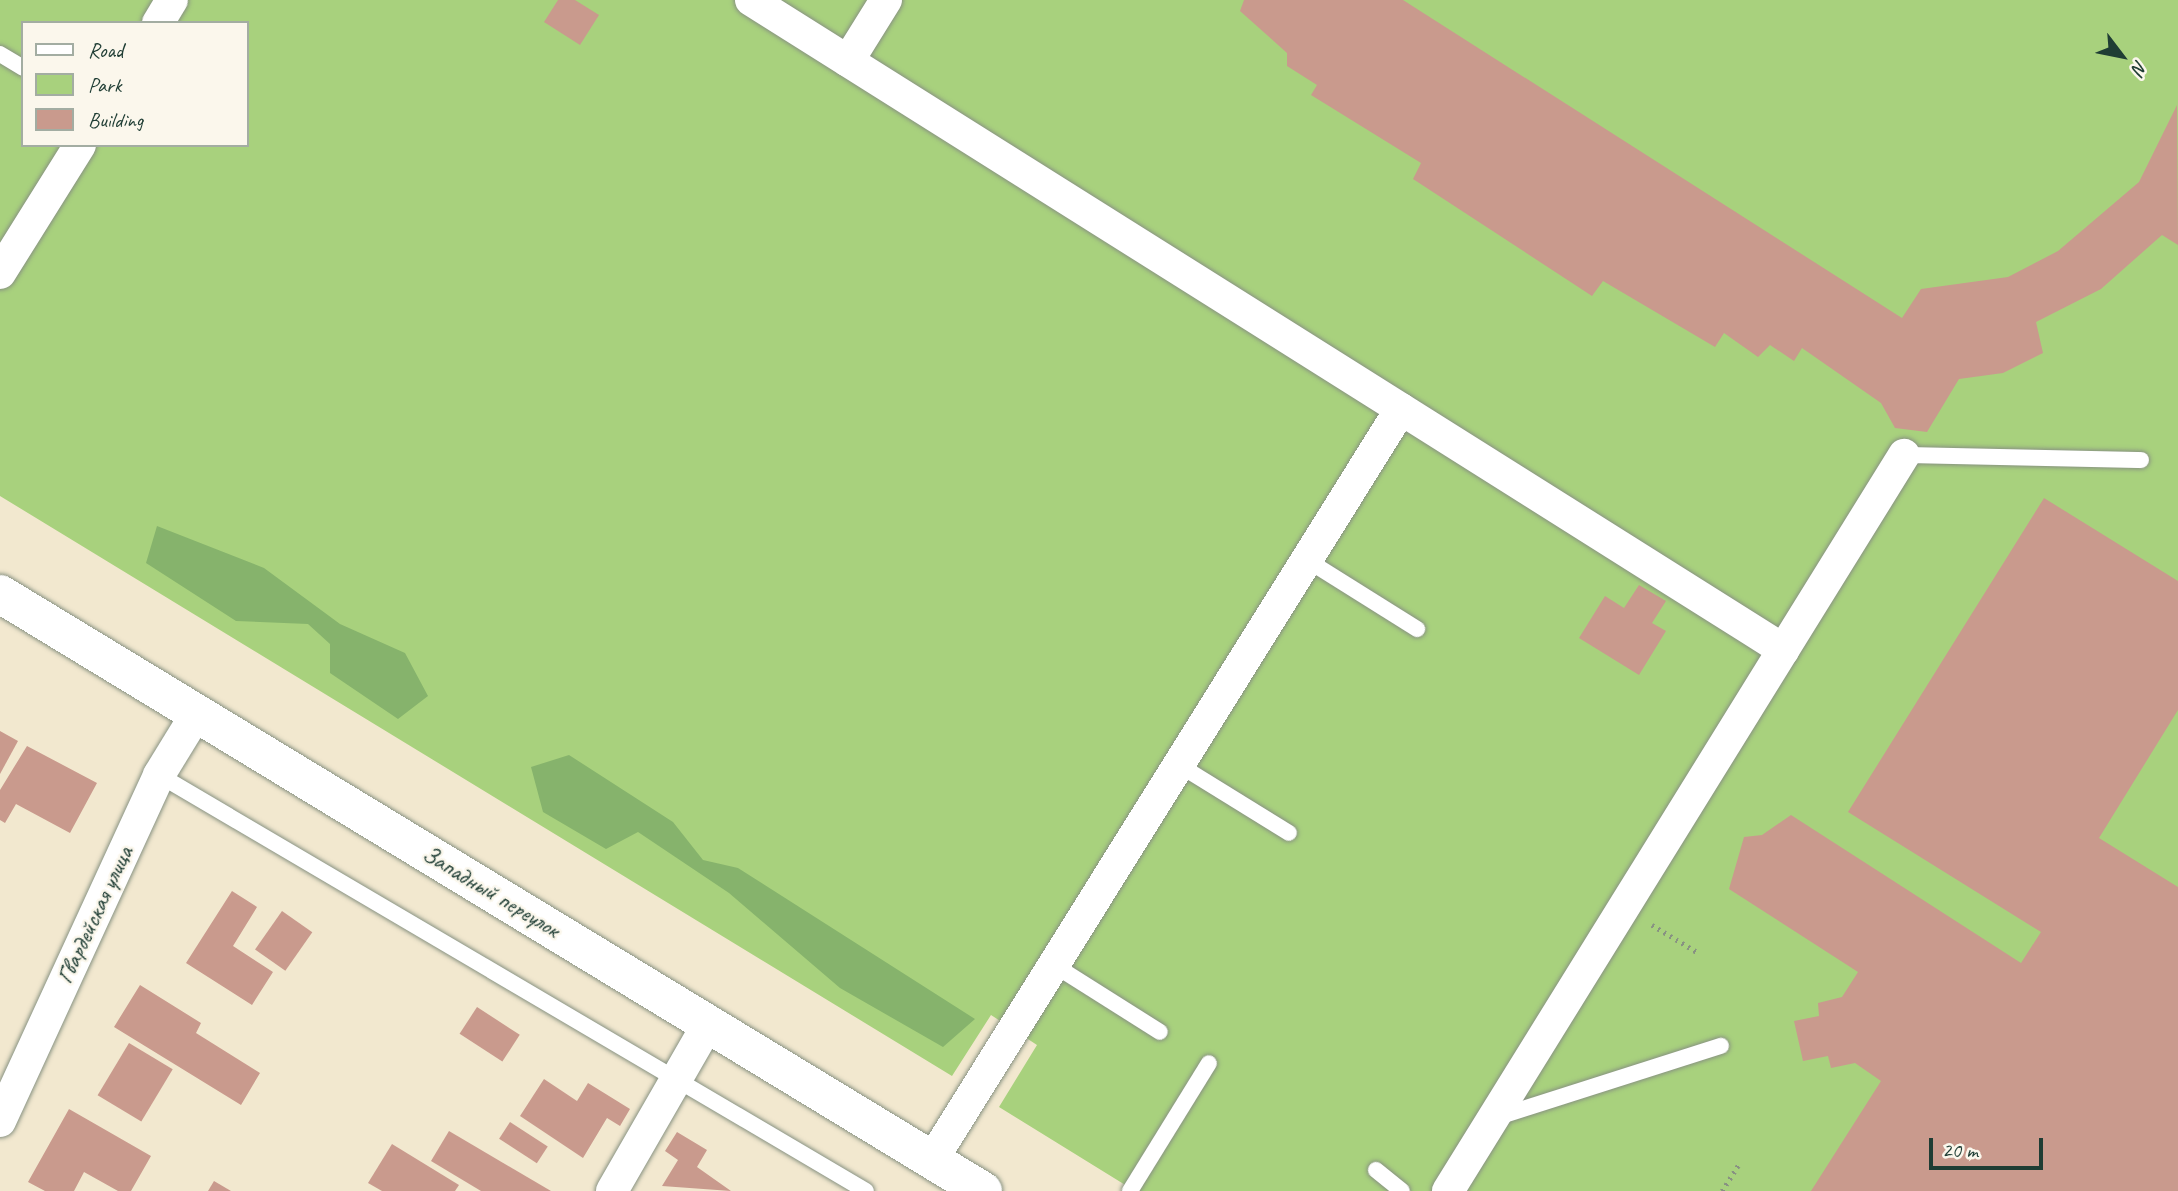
<!DOCTYPE html>
<html>
<head>
<meta charset="utf-8">
<style>
	body { margin:0 }
	#map { position:relative; width:2178px; height:1191px; overflow:hidden; background:#f2e8cf; font-family:Caveat,sans-serif }
	div>[style] { position:absolute }
	[style*='--x'] { left:calc(var(--x)*1px); top:calc(var(--y)*1px); width:calc(var(--w)*1px); rotate:calc(var(--a)*1deg) }
	.green>* { inset:0; background:#a8d17d }
	.forest>* { inset:0; background:#86b36c }
	.building>* { inset:0; background:#c99a8d; transform-origin:0 0 }
	.path>* { height:4.5px; margin-top:-2.25px; transform-origin:0; background:repeating-linear-gradient(90deg,#889282 0 2px,transparent 0 7px) }
	.roads { filter:drop-shadow(0 0 2px #889282) drop-shadow(0 0 2px #889282) }
	.service>* { height:16px; margin:-8px; padding:0 8px; transform-origin:8px; border-radius:8px; background:#fff }
	.minor>* { height:32px; margin:-16px; padding:0 16px; transform-origin:16px; border-radius:16px; background:#fff }
	.primary>* { height:38px; margin:-19px; padding:0 19px; transform-origin:19px; border-radius:19px; background:#fff }
	span { translate:-50% -50%; white-space:nowrap; text-align:center; line-height:1.15; -webkit-text-stroke:5px #fbf7ec; paint-order:stroke }
	.street-label { font-size:24px; color:#1f3d34 }
	.legend { position:absolute; left:21px; top:21px; width:228px; height:126px; box-sizing:border-box; background:#fbf7ec; border:2px solid #a3ada2; margin:0; padding:9px 12px; list-style:none; font-size:21px; color:#1f3d34 }
	.legend li { display:flex; align-items:center; gap:14px; height:35px }
	.legend b { width:35px; border:2px solid #a3ada2 }
	.north { position:absolute; left:2087px; top:21px; width:70px; height:70px; -webkit-text-stroke:5px #fbf7ec; paint-order:stroke; rotate:122deg; font-size:19px; font-weight:700; line-height:28px; text-align:center; color:#1f3d34 }
	.north::after { content:''; display:block; margin:auto; width:24px; height:32px; background:#1f3d34; clip-path:polygon(50% 0,100% 100%,50% 72%,0 100%) }
	.scale { position:absolute; left:1929px; top:1138px; width:114px; height:32px; box-sizing:border-box; border:4px solid #1f3d34; border-top:0; padding-left:9px; font-size:21px; line-height:24px; white-space:nowrap; color:#1f3d34; -webkit-text-stroke:5px #fbf7ec; paint-order:stroke }
</style>
</head>
<body>
<div id="map">
	<div class="green">
		<div style="clip-path:polygon(evenodd,0 0,2178px 0,2178px 1191px,1135px 1191px,999px 1107px,1037px 1045px,991px 1015px,952px 1076px,0 496px,0 0,23px 23px,247px 23px,247px 145px,23px 145px,23px 23px)"></div>
	</div>
	<div class="forest">
		<div style="clip-path:polygon(157px 526px,264px 568px,340px 624px,405px 653px,428px 696px,398px 719px,330px 673px,330px 644px,308px 624px,236px 621px,146px 563px)"></div>
		<div style="clip-path:polygon(569px 755px,673px 822px,703px 860px,738px 868px,975px 1019px,943px 1047px,840px 988px,729px 893px,638px 832px,606px 849px,543px 812px,531px 767px)"></div>
	</div>
	<div class="building">
		<div style="clip-path:polygon(558px 0,575px 0,599px 15px,580px 45px,544px 22px)"></div>
		<div style="clip-path:polygon(1244px 0,1403px 0,1902px 318px,1921px 289px,2008px 277px,2058px 251px,2139px 182px,2177px 105px,2178px 245px,2162px 235px,2101px 289px,2036px 322px,2043px 353px,2003px 373px,1959px 379px,1927px 432px,1895px 428px,1881px 403px,1802px 348px,1794px 361px,1770px 345px,1758px 357px,1724px 333px,1715px 347px,1603px 281px,1592px 296px,1413px 179px,1421px 163px,1311px 95px,1317px 85px,1287px 66px,1287px 53px,1240px 11px)"></div>
		<div style="clip-path:polygon(2044px 498px,2178px 581px,2178px 710px,2099px 838px,2178px 887px,2178px 1191px,1811px 1191px,1881px 1081px,1855px 1063px,1831px 1068px,1828px 1056px,1803px 1061px,1794px 1021px,1819px 1016px,1818px 1003px,1842px 997px,1858px 972px,1729px 889px,1744px 837px,1762px 835px,1791px 815px,2021px 963px,2041px 932px,1848px 812px)"></div>
		<div style="clip-path:polygon(1639px 585px,1666px 601px,1652px 623px,1666px 631px,1639px 675px,1579px 638px,1605px 596px,1624px 608px)"></div>
		<div style="clip-path:polygon(0 731px,18px 741px,0 774px)"></div>
		<div style="clip-path:polygon(27px 746px,97px 783px,70px 833px,16px 804px,5px 823px,0 820px,0 790px)"></div>
		<div style="clip-path:polygon(232px 891px,257px 907px,233px 946px,273px 972px,252px 1005px,186px 963px)"></div>
		<div style="left:282px;top:911px;width:37px;height:47px;rotate:35deg"></div>
		<div style="clip-path:polygon(140px 985px,201px 1023px,196px 1033px,260px 1073px,241px 1105px,114px 1027px)"></div>
		<div style="left:477px;top:1007px;width:51px;height:32px;rotate:33deg"></div>
		<div style="left:129px;top:1043px;width:51px;height:61px;rotate:31deg"></div>
		<div style="clip-path:polygon(544px 1079px,577px 1101px,588px 1083px,630px 1109px,620px 1126px,607px 1118px,583px 1158px,520px 1116px)"></div>
		<div style="clip-path:polygon(69px 1109px,151px 1156px,131px 1191px,118px 1191px,84px 1172px,74px 1191px,45px 1191px,28px 1182px)"></div>
		<div style="left:510px;top:1122px;width:45px;height:20px;rotate:33deg"></div>
		<div style="clip-path:polygon(449px 1131px,551px 1191px,481px 1191px,431px 1161px)"></div>
		<div style="clip-path:polygon(677px 1132px,707px 1150px,697px 1167px,731px 1191px,662px 1186px,678px 1160px,665px 1151px)"></div>
		<div style="clip-path:polygon(392px 1144px,459px 1185px,455px 1191px,382px 1191px,368px 1183px)"></div>
		<div style="clip-path:polygon(214px 1181px,231px 1191px,208px 1191px)"></div>
	</div>
	<div class="path">
		<div style="--x:1652;--y:925;--w:52;--a:31"></div>
		<div style="--x:1722;--y:1191;--w:31;--a:-58"></div>
	</div>
	<div class="roads">
		<div class="service">
			<div style="--x:0;--y:54;--w:27;--a:31"></div>
			<div style="--x:1904;--y:455;--w:237;--a:1.2"></div>
			<div style="--x:1307;--y:560;--w:130;--a:32.1"></div>
			<div style="--x:1179;--y:765;--w:129;--a:31.7"></div>
			<div style="--x:159;--y:775;--w:820;--a:30.47"></div>
			<div style="--x:1054;--y:965;--w:125;--a:32.3"></div>
			<div style="--x:1498;--y:1117;--w:234;--a:-17.7"></div>
			<div style="--x:1376;--y:1170;--w:33;--a:39"></div>
			<div style="--x:1130;--y:1191;--w:150;--a:-58.3"></div>
		</div>
		<div class="minor">
			<div style="--x:751;--y:0;--w:768;--a:32.18"></div>
			<div style="--x:158;--y:23;--w:27;--a:-59"></div>
			<div style="--x:848;--y:61;--w:72;--a:-58.1"></div>
			<div style="--x:0;--y:273;--w:151;--a:-58"></div>
			<div style="--x:0;--y:1121;--w:381;--a:-65.3"></div>
			<div style="--x:159;--y:775;--w:73;--a:-58.5"></div>
			<div style="--x:932;--y:1160;--w:885;--a:-58.02"></div>
			<div style="--x:1401;--y:409;--w:452;--a:32.2"></div>
			<div style="--x:612;--y:1191;--w:193;--a:-60.1"></div>
			<div style="--x:1448;--y:1191;--w:866;--a:-58.22"></div>
		</div>
		<div class="primary">
			<div style="--x:0;--y:594;--w:1150;--a:31.27"></div>
		</div>
	</div>
	<div class="street-label">
		<span style="left:491px;top:892px;rotate:31deg">Западный переулок</span>
		<span style="left:95px;top:915px;rotate:-65deg">Гвардейская улица</span>
	</div>
	<ul class="legend">
	<li><b style="height:9px;background:#fff"></b>Road</li>
	<li><b style="height:19px;background:#a8d17d"></b>Park</li>
	<li><b style="height:19px;background:#c99a8d"></b>Building</li>
	</ul>
	<div class="north">N</div>
	<div class="scale">20 m</div>
</div>
</body>
</html>
